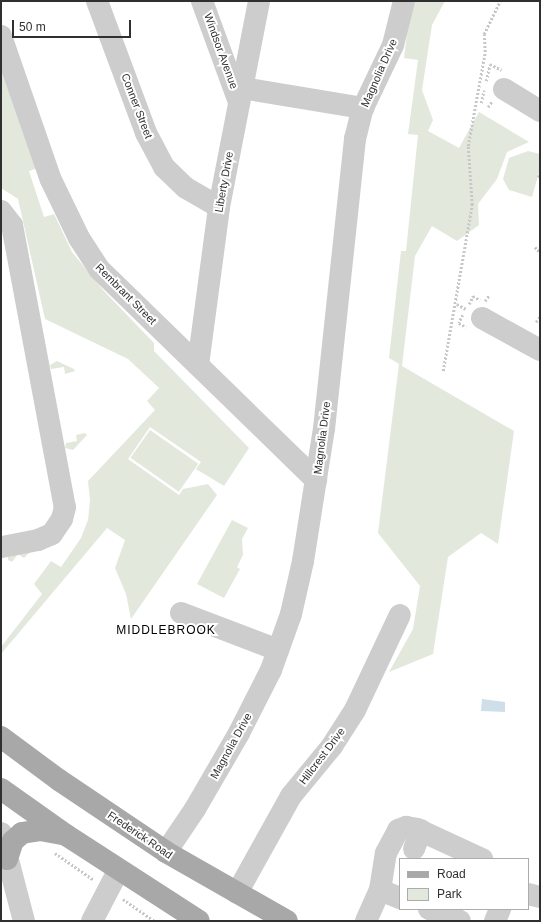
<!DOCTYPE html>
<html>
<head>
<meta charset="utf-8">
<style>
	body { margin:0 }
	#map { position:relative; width:541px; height:922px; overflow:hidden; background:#fff; font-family:Arial,sans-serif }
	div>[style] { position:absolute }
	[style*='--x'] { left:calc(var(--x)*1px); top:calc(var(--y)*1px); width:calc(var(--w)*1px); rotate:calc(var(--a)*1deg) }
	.green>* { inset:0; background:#e3e8dd; transform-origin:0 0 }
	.water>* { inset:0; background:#cedfe9 }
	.path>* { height:2.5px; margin-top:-1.25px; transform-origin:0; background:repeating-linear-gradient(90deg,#c7c7c7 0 2px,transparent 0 4px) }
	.minor>* { height:22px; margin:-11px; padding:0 11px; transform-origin:11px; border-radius:11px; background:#cdcdcd }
	.major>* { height:22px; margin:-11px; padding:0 11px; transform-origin:11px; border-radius:11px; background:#a8a8a8 }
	span { translate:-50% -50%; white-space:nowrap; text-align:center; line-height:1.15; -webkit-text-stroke:4px #fff; paint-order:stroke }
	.street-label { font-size:11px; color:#303030 }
	.neighbourhood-label { font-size:12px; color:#000; letter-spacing:1px }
	.frame { position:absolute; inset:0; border:2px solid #303030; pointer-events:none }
	.legend { position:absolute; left:399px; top:858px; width:130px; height:52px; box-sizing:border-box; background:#fff; border:1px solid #acacac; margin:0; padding:5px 7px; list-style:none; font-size:12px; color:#303030 }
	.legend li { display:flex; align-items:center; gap:8px; height:20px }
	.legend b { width:20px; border:1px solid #acacac }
	.scale { position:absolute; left:12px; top:20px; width:119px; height:18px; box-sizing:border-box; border:2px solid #303030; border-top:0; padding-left:5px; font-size:12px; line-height:14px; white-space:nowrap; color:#303030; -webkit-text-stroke:3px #fff; paint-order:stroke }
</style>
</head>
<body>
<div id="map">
	<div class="green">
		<div style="clip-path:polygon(411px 1px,445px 1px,432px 25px,422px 90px,433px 120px,428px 131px,459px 148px,479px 112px,529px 142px,507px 152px,497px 179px,478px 204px,479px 225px,457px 241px,432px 226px,415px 256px,402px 366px,514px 431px,498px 544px,481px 533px,448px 557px,433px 654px,389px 672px,413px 629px,420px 586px,378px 533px,399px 364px,389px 358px,401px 251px,406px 251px,418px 135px,408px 134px,418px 60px,404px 58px)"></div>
		<div style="clip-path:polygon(1px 60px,38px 168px,29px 171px,44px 217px,54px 214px,72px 252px,104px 291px,154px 343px,154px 351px,249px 448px,224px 486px,196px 469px,201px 462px,150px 427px,128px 459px,179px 495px,183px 489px,208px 484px,217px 495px,131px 619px,126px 594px,115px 568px,125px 540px,107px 528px,1px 654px,1px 647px,42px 594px,34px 584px,51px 561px,61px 567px,81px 538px,88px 520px,90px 500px,88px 481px,155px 410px,147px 401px,159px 388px,128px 359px,45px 319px,18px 199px,1px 188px)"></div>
		<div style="clip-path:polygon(528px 151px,540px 154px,540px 169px,532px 197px,509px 190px,503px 179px,509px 158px)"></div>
		<div style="clip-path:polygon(57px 361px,74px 369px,75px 371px,65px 374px,64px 367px,51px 369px,50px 365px)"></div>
		<div style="left:150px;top:430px;width:59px;height:34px;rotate:35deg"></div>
		<div style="clip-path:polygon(85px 433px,87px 435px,73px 450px,65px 448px,66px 443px,77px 441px,76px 435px)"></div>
		<div style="clip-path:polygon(232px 520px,248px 528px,242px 539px,243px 555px,237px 567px,240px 569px,224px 598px,197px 584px)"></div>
		<div style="clip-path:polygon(31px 551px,24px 558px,18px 554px,12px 562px,8px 560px,8px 556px)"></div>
	</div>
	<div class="water">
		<div style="clip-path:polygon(482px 699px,505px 702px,505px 712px,481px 711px)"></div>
	</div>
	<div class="path">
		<div style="--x:486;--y:81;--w:17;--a:-77"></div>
		<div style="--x:490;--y:64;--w:13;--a:27"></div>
		<div style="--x:481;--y:103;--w:13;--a:-77"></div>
		<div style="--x:488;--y:107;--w:7;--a:-56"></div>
		<div style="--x:538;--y:175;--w:3;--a:45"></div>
		<div style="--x:535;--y:247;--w:7;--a:45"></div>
		<div style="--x:485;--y:301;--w:7;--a:-56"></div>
		<div style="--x:457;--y:304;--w:10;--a:29"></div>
		<div style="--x:469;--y:304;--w:9;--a:-63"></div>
		<div style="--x:473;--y:296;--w:8;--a:30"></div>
		<div style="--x:463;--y:315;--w:9;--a:117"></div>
		<div style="--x:459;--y:323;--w:8;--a:30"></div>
		<div style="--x:536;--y:322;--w:7;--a:-56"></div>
		<div style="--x:443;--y:371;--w:169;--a:-80.1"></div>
		<div style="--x:472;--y:205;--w:59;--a:-93.9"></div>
		<div style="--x:468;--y:146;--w:96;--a:-79.7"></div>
		<div style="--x:485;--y:52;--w:18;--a:-93"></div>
		<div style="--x:484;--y:34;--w:37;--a:-64"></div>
		<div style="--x:55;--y:853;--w:47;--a:34.7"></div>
		<div style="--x:123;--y:899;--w:39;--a:35"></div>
	</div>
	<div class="minor">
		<div style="--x:97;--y:1;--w:141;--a:69.6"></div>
		<div style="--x:146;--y:133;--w:38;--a:62"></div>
		<div style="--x:164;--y:167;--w:30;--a:44"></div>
		<div style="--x:186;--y:188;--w:38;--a:30"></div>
		<div style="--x:202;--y:1;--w:108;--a:69.9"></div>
		<div style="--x:1;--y:36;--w:152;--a:70.9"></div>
		<div style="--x:51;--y:180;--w:64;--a:64.2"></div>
		<div style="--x:79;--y:238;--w:37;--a:57"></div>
		<div style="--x:99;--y:269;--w:303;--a:44.2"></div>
		<div style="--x:242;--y:88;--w:123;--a:9.4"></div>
		<div style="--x:504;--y:89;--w:42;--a:31.4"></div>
		<div style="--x:1;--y:211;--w:18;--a:52"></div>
		<div style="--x:12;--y:225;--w:287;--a:79.4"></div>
		<div style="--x:65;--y:507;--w:12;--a:104"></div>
		<div style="--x:62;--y:519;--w:18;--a:124"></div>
		<div style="--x:52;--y:534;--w:15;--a:157"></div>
		<div style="--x:38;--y:540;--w:38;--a:169"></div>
		<div style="--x:482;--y:318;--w:66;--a:28.9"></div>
		<div style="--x:198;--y:365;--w:159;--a:-82.4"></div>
		<div style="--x:219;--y:207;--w:210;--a:-79"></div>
		<div style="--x:181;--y:613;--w:104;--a:20.9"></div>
		<div style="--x:1;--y:833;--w:91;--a:75.4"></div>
		<div style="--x:414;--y:849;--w:20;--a:-70"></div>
		<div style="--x:166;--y:852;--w:52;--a:-56"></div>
		<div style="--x:195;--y:809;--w:88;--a:-59.9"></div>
		<div style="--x:239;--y:733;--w:71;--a:-63.1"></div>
		<div style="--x:271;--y:670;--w:59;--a:-70.3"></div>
		<div style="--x:291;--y:614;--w:54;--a:-77.2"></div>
		<div style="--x:303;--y:561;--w:134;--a:-81"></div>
		<div style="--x:324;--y:429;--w:292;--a:-83.9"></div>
		<div style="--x:355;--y:139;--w:32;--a:-76"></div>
		<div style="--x:363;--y:108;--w:70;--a:-64.5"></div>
		<div style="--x:393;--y:45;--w:45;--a:-76"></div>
		<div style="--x:380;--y:890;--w:22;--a:22"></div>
		<div style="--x:237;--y:893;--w:111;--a:-60.9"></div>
		<div style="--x:291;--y:796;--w:65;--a:-50.6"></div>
		<div style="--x:332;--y:746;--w:43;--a:-57.4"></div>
		<div style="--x:355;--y:710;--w:105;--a:-64.7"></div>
		<div style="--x:528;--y:894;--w:12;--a:14"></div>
		<div style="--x:429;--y:909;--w:33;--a:21"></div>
		<div style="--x:92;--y:921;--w:56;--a:-62.5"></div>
		<div style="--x:366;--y:921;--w:34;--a:-66"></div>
		<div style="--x:380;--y:890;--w:37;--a:-81"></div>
		<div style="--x:386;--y:853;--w:26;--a:-62"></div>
		<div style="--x:398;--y:830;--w:9;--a:-21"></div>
		<div style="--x:406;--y:827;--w:11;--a:10"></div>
		<div style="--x:417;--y:829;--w:72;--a:24.8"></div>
		<div style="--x:495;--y:921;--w:13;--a:-67"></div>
	</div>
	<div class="major">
		<div style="--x:1;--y:737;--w:72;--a:36.6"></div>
		<div style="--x:59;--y:780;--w:129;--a:33.9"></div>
		<div style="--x:166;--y:852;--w:139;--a:29.7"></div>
		<div style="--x:1;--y:789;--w:80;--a:35.3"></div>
		<div style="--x:66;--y:835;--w:158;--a:32.9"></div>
		<div style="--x:7;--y:859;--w:19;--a:-72"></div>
		<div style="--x:13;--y:841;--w:12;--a:-42"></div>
		<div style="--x:22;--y:833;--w:18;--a:-9"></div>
		<div style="--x:40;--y:830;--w:22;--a:10"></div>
	</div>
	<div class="street-label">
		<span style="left:221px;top:51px;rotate:70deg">Windsor Avenue</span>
		<span style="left:379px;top:73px;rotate:-66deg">Magnolia Drive</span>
		<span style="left:137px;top:106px;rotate:69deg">Conner Street</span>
		<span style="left:224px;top:182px;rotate:-80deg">Liberty Drive</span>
		<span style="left:126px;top:294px;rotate:45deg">Rembrant Street</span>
		<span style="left:322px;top:438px;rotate:-83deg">Magnolia Drive</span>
		<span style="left:231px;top:746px;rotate:-61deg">Magnolia Drive</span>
		<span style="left:322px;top:756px;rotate:-53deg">Hillcrest Drive</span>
		<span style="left:140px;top:835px;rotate:34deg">Frederick Road</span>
	</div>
	<div class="neighbourhood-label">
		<span style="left:166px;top:631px">MIDDLEBROOK</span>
	</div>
	<div class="frame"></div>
	<ul class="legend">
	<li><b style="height:5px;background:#a8a8a8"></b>Road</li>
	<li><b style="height:11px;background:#e3e8dd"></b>Park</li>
	</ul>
	<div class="scale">50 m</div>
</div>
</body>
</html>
